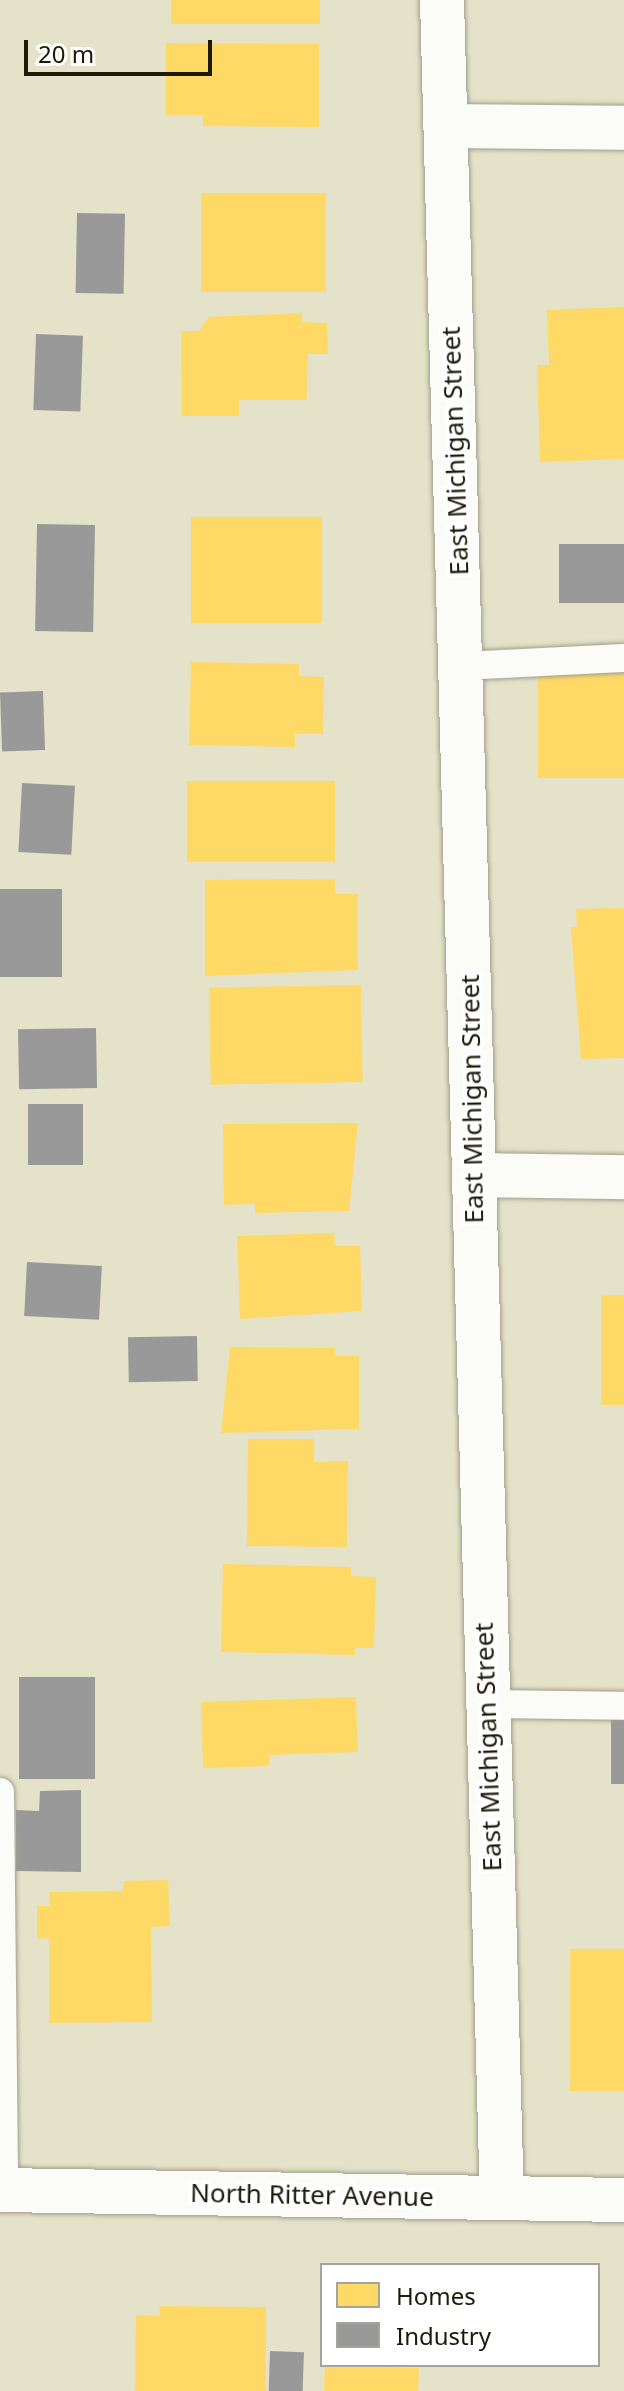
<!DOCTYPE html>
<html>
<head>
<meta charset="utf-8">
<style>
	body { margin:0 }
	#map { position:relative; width:624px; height:2391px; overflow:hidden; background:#e5e2ca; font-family:"Noto Sans",sans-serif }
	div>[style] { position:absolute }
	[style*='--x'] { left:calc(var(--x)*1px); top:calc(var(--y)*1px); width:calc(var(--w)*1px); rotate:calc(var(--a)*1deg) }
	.homes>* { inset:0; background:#ffd966; transform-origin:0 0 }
	.industry>* { inset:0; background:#999; transform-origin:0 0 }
	.roads { filter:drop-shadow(0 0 2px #a19f8c) drop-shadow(0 0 2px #a19f8c) }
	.lane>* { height:28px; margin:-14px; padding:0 14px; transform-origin:14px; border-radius:14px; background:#fbfbf7 }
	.street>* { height:44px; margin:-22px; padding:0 22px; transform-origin:22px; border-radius:22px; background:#fbfbf7 }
	.secondary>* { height:44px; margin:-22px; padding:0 22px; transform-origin:22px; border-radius:22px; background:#fbfbf7 }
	span { translate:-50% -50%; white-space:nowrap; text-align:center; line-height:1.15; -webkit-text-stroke:8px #fff; paint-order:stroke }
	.street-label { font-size:26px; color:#1c1a09 }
	.legend { position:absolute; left:320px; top:2263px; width:280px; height:104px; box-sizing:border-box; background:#fff; border:2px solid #a4a39d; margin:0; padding:10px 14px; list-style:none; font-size:24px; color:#1c1a09 }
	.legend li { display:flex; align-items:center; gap:16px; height:40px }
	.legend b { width:40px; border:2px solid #a4a39d }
	.scale { position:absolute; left:24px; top:40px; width:188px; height:36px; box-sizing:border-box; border:4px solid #1c1a09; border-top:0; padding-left:10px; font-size:24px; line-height:28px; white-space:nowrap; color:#1c1a09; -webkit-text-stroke:6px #fff; paint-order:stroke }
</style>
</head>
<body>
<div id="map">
	<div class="homes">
		<div style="left:171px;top:0;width:149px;height:24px"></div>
		<div style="clip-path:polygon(166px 43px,319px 44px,319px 127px,203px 126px,203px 115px,166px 115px)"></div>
		<div style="left:201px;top:193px;width:125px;height:99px"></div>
		<div style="clip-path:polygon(624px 307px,624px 459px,540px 462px,537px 365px,549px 365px,547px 310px)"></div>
		<div style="clip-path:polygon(302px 313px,302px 322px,327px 323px,328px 354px,308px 354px,307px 400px,239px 400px,239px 416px,182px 416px,181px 331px,199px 331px,209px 317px)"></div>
		<div style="left:322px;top:517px;width:106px;height:131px;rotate:90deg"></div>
		<div style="clip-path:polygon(191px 662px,299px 664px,299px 676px,324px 677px,323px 734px,295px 734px,295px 747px,189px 745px)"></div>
		<div style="left:624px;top:673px;width:105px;height:86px;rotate:90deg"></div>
		<div style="left:187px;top:781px;width:148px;height:81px"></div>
		<div style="clip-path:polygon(335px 879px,335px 894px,358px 894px,358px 970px,205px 976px,205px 880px)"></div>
		<div style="clip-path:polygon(624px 908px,624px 1058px,581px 1059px,571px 927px,577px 927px,576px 909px)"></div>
		<div style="left:361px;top:985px;width:97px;height:152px;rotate:89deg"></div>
		<div style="clip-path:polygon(358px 1123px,349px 1211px,255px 1213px,255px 1204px,224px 1205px,223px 1124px)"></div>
		<div style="clip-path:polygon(334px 1233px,335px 1246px,360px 1246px,362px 1311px,240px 1319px,237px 1236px)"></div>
		<div style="left:601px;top:1295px;width:23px;height:110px"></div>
		<div style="clip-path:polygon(230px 1347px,335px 1348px,335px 1356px,359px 1356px,359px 1429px,221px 1433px)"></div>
		<div style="clip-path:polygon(248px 1439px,314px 1439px,314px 1462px,348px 1461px,347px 1547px,247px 1546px)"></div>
		<div style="clip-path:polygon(223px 1564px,351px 1567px,351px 1576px,376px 1577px,374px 1648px,355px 1648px,355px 1655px,221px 1652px)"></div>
		<div style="clip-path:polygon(356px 1697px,358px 1752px,269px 1755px,269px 1766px,203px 1768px,201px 1702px)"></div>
		<div style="clip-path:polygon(168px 1880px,170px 1926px,151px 1927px,152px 2022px,49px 2023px,49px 1938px,37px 1939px,37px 1906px,50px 1906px,49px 1892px,123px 1891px,124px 1881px)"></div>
		<div style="left:624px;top:1949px;width:142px;height:54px;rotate:90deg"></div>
		<div style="clip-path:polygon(159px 2306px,266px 2307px,266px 2391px,135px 2391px,136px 2315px,160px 2316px)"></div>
		<div style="left:325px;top:2365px;width:94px;height:26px;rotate:2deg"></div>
	</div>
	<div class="industry">
		<div style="left:77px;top:213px;width:48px;height:80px;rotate:1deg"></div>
		<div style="left:36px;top:334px;width:47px;height:76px;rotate:2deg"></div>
		<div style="left:37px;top:524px;width:58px;height:107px;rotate:1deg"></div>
		<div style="left:559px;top:544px;width:65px;height:59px"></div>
		<div style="left:43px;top:691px;width:59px;height:43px;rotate:88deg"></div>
		<div style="left:22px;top:783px;width:53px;height:69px;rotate:3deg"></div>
		<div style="left:0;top:889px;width:62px;height:88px"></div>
		<div style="left:96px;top:1028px;width:60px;height:78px;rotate:89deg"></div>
		<div style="left:28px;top:1104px;width:55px;height:61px"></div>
		<div style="left:27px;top:1262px;width:75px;height:54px;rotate:3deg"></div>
		<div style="left:197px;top:1336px;width:45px;height:69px;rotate:89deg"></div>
		<div style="left:95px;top:1677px;width:102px;height:76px;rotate:90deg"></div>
		<div style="left:624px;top:1717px;width:67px;height:13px;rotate:90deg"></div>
		<div style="clip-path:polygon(81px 1790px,81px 1872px,16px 1871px,16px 1810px,39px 1811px,40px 1791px)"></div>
		<div style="left:270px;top:2351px;width:34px;height:40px;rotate:2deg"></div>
	</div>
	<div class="roads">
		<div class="lane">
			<div style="--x:461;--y:666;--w:163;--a:-2.8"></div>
			<div style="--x:486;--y:1704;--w:138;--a:0.8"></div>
			<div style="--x:0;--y:1792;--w:398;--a:89.4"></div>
		</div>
		<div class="street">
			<div style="--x:442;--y:0;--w:2199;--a:88.44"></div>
			<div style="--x:446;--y:126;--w:178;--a:0.6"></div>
			<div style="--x:474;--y:1175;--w:150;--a:0.8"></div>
		</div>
		<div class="secondary">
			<div style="--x:0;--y:2190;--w:624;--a:0.92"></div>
		</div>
	</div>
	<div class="street-label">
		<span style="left:455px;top:451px;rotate:-92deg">East Michigan Street</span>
		<span style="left:472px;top:1099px;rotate:-91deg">East Michigan Street</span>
		<span style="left:488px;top:1747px;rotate:-92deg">East Michigan Street</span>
		<span style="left:312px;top:2195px;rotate:1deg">North Ritter Avenue</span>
	</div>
	<ul class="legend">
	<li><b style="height:22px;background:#ffd966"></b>Homes</li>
	<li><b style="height:22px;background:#999"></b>Industry</li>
	</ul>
	<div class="scale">20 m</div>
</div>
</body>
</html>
